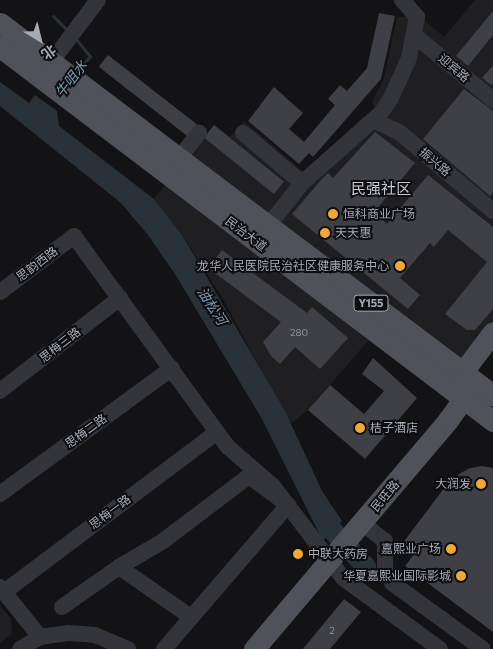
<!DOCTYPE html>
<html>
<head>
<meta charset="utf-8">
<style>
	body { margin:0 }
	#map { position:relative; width:493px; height:649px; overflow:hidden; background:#131315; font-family:Commissioner,"Noto Sans SC",sans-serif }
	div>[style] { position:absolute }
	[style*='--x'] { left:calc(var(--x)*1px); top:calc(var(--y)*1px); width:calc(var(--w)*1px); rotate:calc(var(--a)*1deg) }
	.built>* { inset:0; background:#1f1f22 }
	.water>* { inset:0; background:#2a3239 }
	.stream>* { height:3px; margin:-1.5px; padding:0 1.5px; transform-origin:1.5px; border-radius:1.5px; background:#2a3239 }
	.river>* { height:20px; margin:-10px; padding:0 10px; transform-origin:10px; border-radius:10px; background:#2a3239 }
	.building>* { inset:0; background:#3f4045; transform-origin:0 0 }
	.minor>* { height:16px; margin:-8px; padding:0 8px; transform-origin:8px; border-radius:8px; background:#34353a }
	.major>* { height:21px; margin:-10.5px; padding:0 10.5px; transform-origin:10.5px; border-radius:10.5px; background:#505259 }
	.dots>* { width:14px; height:14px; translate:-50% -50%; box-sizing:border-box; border:2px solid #0e0e10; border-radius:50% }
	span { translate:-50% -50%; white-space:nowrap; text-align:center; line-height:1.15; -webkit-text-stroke:4px #0e0e10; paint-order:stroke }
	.number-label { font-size:10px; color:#8c9099 }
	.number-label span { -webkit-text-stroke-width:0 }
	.shield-label span { padding:1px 4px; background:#0e0e10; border:1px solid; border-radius:4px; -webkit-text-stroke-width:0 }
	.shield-label { font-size:11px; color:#a5aab5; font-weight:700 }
	.street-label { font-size:12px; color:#a5aab5 }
	.poi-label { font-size:12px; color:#a5aab5 }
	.left { translate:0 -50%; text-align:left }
	.right { translate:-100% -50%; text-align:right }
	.water-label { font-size:14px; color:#7b9ab1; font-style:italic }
	.quarter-label { font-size:15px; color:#c6c9d1 }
	.north { position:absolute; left:15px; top:15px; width:50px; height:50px; -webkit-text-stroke:4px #0e0e10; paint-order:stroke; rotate:144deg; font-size:14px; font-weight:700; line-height:20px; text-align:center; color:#a5aab5 }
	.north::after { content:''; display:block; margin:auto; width:18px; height:22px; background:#a5aab5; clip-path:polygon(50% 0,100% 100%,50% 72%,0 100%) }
</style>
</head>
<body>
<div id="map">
	<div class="built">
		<div style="clip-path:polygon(475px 0,493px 0,493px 326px,461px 367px,395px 310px,308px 410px,290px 424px,223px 299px,182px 235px,154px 199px,214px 125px,230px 137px,244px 121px,300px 169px,306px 172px,362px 118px,376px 110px,372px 102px,384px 78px,397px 17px,421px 17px,444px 37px)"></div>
		<div style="clip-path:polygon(0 605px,11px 619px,12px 634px,0 643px)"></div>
	</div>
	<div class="water">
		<div style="clip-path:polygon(0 82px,29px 103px,35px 95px,57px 111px,59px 126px,154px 199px,182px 235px,285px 411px,322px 491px,342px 521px,323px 541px,262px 419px,175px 274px,148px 235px,121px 203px,0 106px)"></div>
	</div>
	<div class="stream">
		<div style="--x:53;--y:16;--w:21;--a:45"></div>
		<div style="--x:76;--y:39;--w:22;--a:51"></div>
		<div style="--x:90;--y:56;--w:21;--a:127"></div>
	</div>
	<div class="river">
		<div style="--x:320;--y:507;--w:27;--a:62"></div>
		<div style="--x:333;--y:531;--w:49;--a:47.5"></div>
	</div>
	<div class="building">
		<div style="clip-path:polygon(493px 11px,493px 35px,468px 66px,456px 56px)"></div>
		<div style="clip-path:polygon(379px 13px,395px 16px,381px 79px,313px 157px,309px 153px,299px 164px,248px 121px,274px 87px,303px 113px,289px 129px,304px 142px,335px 105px,328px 99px,340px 85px,347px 91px,367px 68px)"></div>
		<div style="left:108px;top:55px;width:113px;height:15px;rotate:38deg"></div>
		<div style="clip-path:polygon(493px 65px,493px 83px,491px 85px,482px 78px)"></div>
		<div style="clip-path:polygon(464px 89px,493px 111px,493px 192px,490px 196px,423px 139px)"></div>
		<div style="left:214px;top:125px;width:90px;height:16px;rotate:39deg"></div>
		<div style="clip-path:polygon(375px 132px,415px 163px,374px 212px,387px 224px,428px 175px,493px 227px,493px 309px,475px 330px,467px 330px,445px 314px,487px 262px,448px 230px,434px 247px,430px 243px,400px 278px,420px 295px,408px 309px,292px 214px,321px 180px,328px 173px,333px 178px)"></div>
		<div style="clip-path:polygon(222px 250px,307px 313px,312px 307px,348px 338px,320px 369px,295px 347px,280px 364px,271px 356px,263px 342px,281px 322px,208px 268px)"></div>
		<div style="clip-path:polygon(373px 358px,417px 398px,365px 459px,308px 410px,330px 385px,364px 414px,384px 391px,362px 374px)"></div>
		<div style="clip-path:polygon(482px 466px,493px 468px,493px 632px,405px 566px,415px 553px,402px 544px,448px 483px,451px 485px,459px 474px,470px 468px)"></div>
		<div style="clip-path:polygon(344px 599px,361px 612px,330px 649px,303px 649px)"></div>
	</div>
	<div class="minor">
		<div style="--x:414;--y:35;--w:102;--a:39.4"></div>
		<div style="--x:52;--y:61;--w:76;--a:-53"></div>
		<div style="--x:373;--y:120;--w:29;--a:25"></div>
		<div style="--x:399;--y:132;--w:123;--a:40"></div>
		<div style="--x:243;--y:133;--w:77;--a:40.3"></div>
		<div style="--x:180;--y:157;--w:31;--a:-52"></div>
		<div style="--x:269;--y:225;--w:53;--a:-51.8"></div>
		<div style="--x:302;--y:183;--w:104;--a:-41.5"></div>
		<div style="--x:380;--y:114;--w:19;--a:-55"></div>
		<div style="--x:391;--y:98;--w:44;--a:-65.8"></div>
		<div style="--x:409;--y:58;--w:42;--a:-79"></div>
		<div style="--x:417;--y:17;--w:23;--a:-131"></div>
		<div style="--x:0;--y:292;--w:93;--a:-37.1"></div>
		<div style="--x:74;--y:236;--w:261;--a:53.9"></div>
		<div style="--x:228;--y:447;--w:60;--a:40.9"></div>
		<div style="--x:273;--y:486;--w:116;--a:52.7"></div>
		<div style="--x:343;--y:578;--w:120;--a:36.2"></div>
		<div style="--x:0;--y:391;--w:152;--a:-37.8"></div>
		<div style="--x:0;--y:494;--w:213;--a:-36.2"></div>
		<div style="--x:362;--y:523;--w:29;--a:38"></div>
		<div style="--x:385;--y:541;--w:28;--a:90"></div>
		<div style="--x:385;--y:569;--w:16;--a:63"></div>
		<div style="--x:392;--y:583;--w:112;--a:36"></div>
		<div style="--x:119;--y:567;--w:88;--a:34.8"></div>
		<div style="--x:0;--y:587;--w:64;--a:51.3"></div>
		<div style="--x:4;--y:592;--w:266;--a:-36.9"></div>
		<div style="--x:62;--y:607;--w:70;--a:-35.1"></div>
		<div style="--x:119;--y:567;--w:51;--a:-30.6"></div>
		<div style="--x:163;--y:541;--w:108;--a:-37.1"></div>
		<div style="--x:249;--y:476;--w:49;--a:36.6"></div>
		<div style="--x:288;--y:505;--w:190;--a:130.7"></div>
		<div style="--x:20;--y:649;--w:23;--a:-31"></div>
		<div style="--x:40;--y:637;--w:28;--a:-8"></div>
		<div style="--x:68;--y:633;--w:27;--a:4"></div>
		<div style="--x:95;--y:635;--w:36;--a:23"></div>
	</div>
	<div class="major">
		<div style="--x:0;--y:23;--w:618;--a:37.04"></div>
		<div style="--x:0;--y:47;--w:619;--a:37.18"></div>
		<div style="--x:254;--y:649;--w:300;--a:-49.7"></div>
		<div style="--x:448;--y:420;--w:19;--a:-54"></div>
		<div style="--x:459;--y:405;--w:41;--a:-77.3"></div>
		<div style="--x:468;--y:365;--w:41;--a:-52.9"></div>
	</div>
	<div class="dots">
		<div style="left:333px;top:214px;background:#f1aa2f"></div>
		<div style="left:325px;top:233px;background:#f1aa2f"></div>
		<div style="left:400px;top:266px;background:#f1aa2f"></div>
		<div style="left:360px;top:428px;background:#f1aa2f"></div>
		<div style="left:481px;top:484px;background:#f1aa2f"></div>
		<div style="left:451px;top:549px;background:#f1aa2f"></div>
		<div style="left:298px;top:554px;background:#f1aa2f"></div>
		<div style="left:461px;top:576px;background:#f1aa2f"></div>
	</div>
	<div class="number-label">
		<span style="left:299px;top:333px">280</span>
		<span style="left:332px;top:631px">2</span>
	</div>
	<div class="shield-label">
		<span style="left:371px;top:303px">Y155</span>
	</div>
	<div class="street-label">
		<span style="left:454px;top:68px;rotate:40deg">迎宾路</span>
		<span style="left:435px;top:162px;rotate:40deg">振兴路</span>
		<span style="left:246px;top:234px;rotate:37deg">民治大道</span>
		<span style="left:37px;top:264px;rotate:-37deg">思韵西路</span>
		<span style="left:60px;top:345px;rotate:-38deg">思梅三路</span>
		<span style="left:86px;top:431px;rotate:-36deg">思梅二路</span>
		<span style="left:385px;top:496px;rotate:-50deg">民旺路</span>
		<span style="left:110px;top:512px;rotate:-37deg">思梅一路</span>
	</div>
	<div class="poi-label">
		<span class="left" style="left:343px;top:214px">恒科商业广场</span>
		<span class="left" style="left:335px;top:233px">天天惠</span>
		<span class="right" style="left:389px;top:266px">龙华人民医院民治社区健康服务中心</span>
		<span class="left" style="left:370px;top:428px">桔子酒店</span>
		<span class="right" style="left:471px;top:484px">大润发</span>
		<span class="right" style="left:441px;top:549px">嘉熙业广场</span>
		<span class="left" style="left:308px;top:554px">中联大药房</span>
		<span class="right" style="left:451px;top:576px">华夏嘉熙业国际影城</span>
	</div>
	<div class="water-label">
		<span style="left:71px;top:79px;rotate:-52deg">牛咀水</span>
		<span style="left:212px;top:306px;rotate:57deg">油松河</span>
	</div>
	<div class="quarter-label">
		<span style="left:381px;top:189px">民强社区</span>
	</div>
	<div class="north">北</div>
</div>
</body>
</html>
